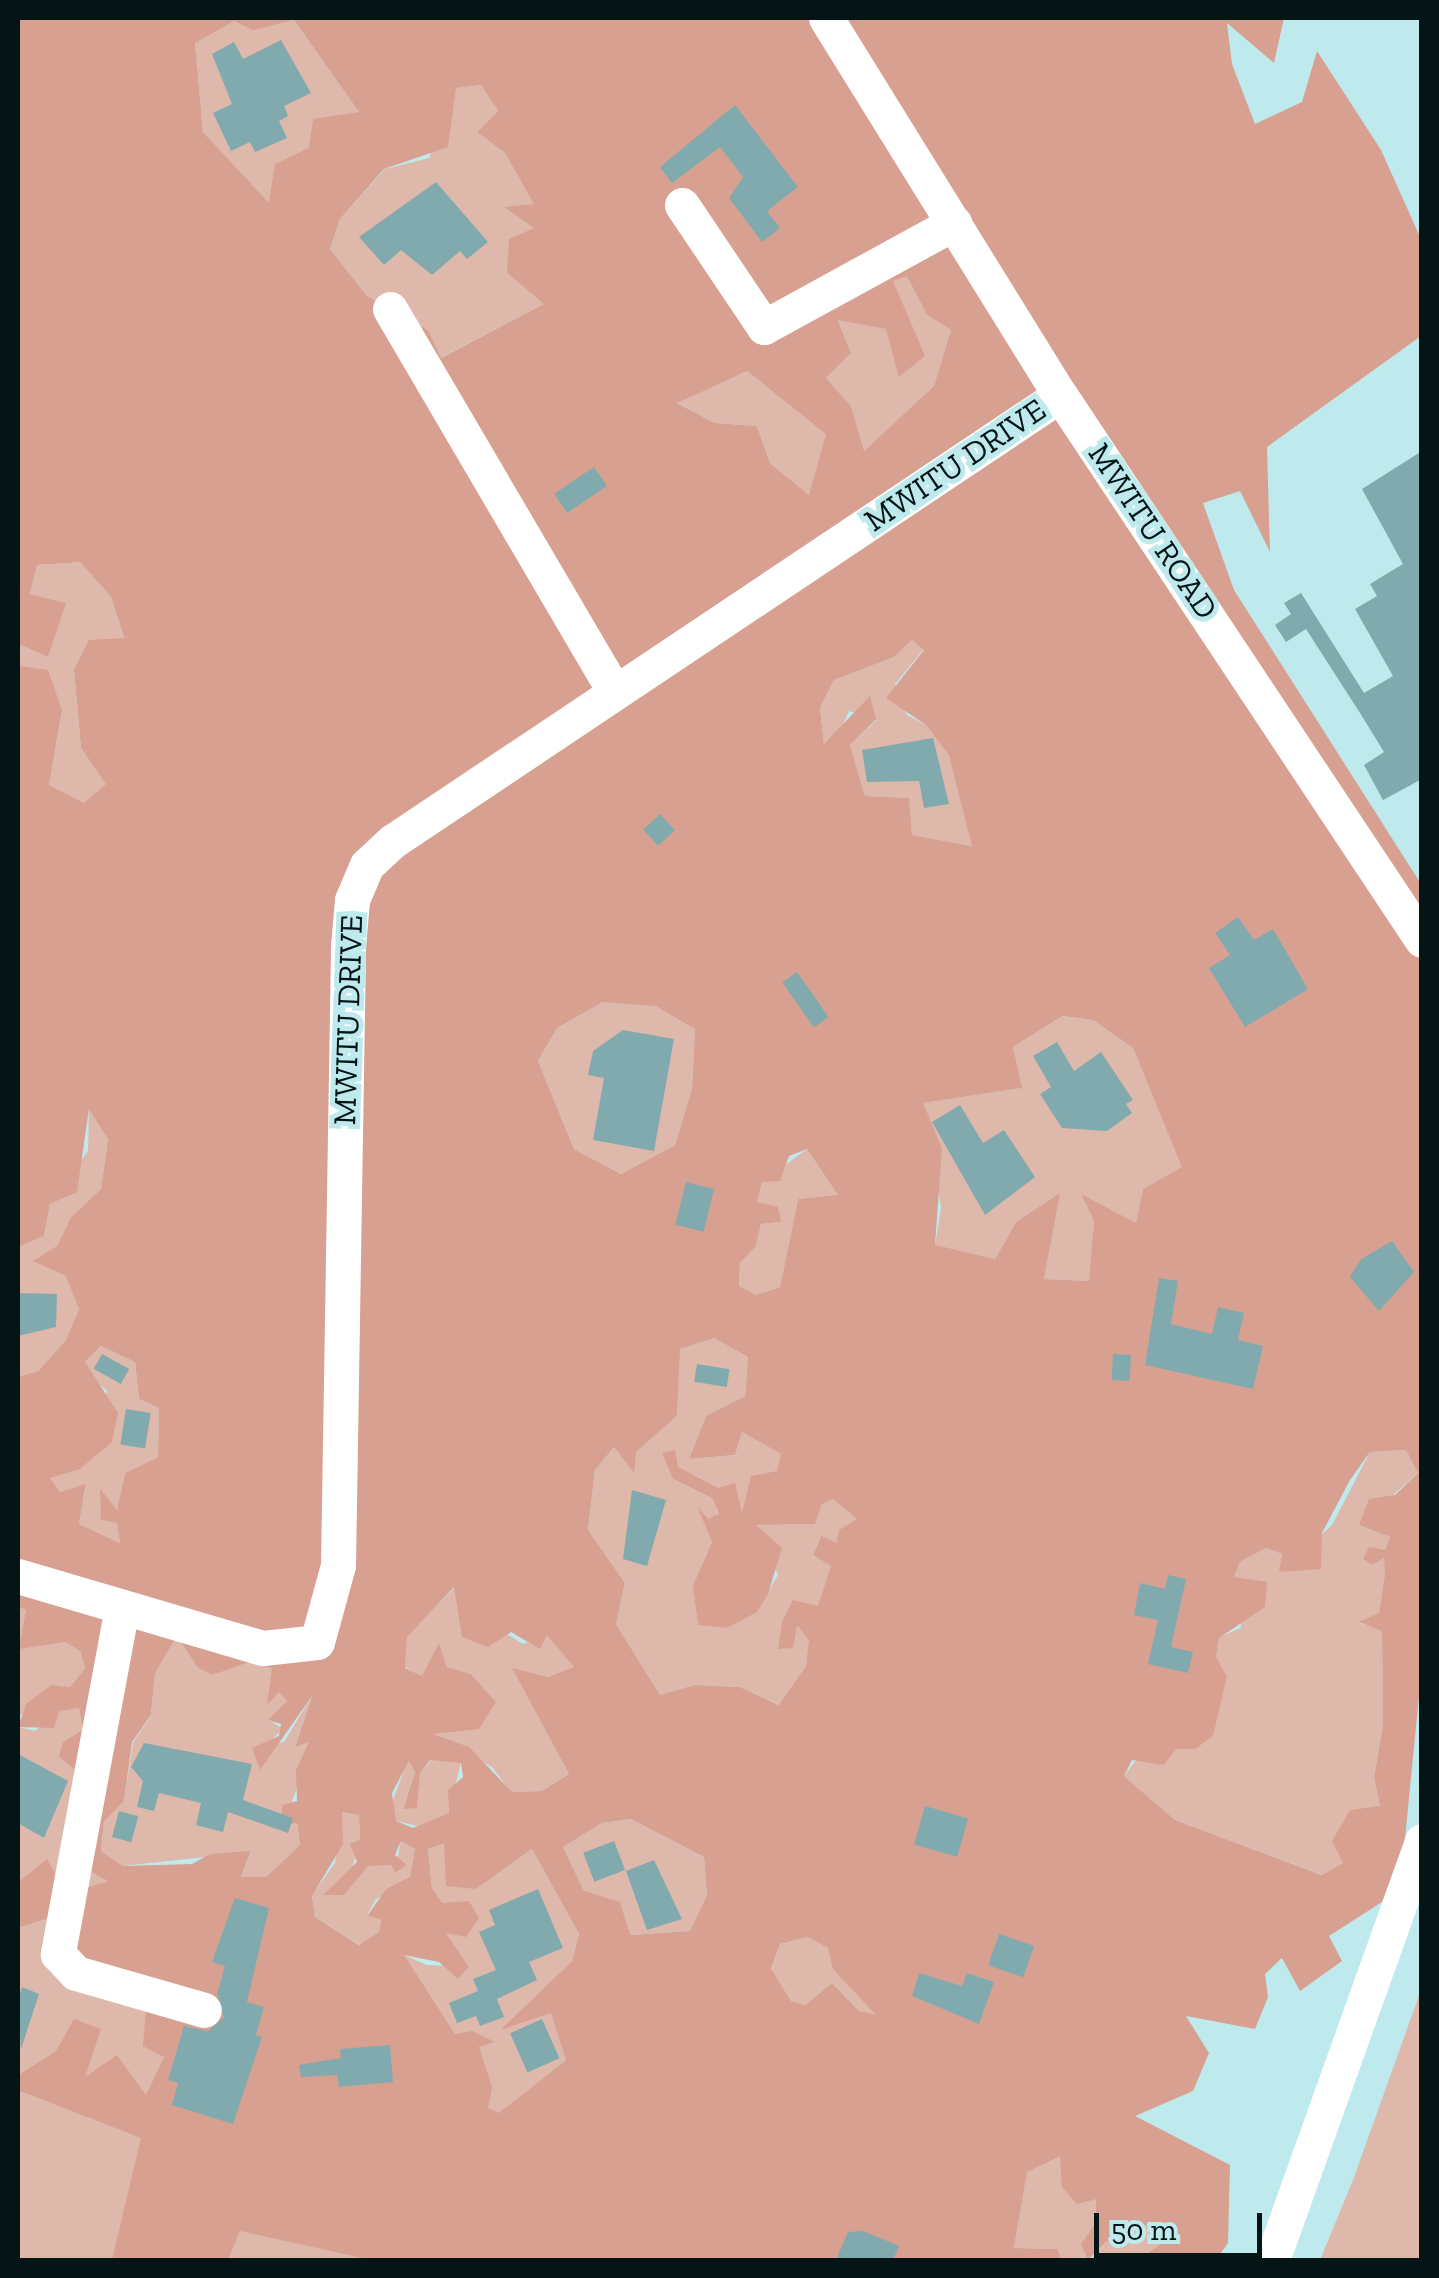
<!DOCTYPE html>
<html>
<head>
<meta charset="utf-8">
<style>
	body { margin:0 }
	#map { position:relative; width:1439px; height:2278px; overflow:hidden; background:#bfeaed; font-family:"Zilla Slab",serif }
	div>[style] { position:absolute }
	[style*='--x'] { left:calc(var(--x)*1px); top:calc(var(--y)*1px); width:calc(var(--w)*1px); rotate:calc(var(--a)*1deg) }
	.green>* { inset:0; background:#dfb8ac }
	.forest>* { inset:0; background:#d8a090 }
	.building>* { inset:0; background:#80aaad; transform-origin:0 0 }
	.minor>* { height:35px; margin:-17.5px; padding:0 17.5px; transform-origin:17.5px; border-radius:17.5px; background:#fff }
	span { translate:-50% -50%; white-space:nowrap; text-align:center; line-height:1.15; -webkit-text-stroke:10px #bfeaed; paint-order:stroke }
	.street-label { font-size:32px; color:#051516 }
	.frame { position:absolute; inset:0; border:20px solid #051516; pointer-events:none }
	.scale { position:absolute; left:1094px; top:2213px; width:168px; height:45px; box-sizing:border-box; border:5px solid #051516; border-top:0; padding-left:12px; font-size:30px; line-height:35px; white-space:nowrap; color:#051516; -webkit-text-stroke:8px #bfeaed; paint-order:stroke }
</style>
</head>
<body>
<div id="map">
	<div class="green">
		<div style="clip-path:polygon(294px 20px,359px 112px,309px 148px,269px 204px,203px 132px,195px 42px,234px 21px,253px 29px)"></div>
		<div style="clip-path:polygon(481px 85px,498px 111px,477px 132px,505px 153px,535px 204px,506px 208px,535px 228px,544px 304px,440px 358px,428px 330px,367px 296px,330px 249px,340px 219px,385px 169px,429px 158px,456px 88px)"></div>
		<div style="clip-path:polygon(907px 275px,927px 315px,951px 330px,934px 386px,863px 452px,851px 406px,826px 378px,851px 353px,838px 319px,886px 329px,898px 298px,892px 281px)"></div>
		<div style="clip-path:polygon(747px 371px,827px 434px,809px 495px,770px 463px,757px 426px,715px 423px,676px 402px)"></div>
		<div style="clip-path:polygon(80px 562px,111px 597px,124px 639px,74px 670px,81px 748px,107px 784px,84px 804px,49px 785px,62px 710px,47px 670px,20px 667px,18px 751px,18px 644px,48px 657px,65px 603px,30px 594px,37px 565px)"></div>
		<div style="clip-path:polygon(912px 640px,924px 649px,895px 684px,907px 715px,926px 725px,950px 755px,973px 846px,912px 835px,908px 798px,865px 796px,850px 745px,876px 720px,849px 711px,837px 738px,824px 745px,820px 708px,834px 680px,894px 657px)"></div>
		<div style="clip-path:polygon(603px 1002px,656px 1005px,695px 1028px,692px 1089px,675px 1145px,621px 1174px,574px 1149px,538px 1061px,557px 1028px)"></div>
		<div style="clip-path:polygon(1061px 1016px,1093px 1020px,1133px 1048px,1183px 1167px,1143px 1189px,1136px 1224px,1082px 1196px,1094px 1221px,1090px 1281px,1044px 1279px,1059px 1194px,1016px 1222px,995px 1259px,935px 1246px,941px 1207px,922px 1103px,1021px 1088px,1013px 1047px)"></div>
		<div style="clip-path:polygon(89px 1107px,108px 1139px,101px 1189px,71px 1217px,57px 1246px,79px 1309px,66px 1340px,38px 1371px,18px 1377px,18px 1247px,44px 1236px,50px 1204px,88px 1151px)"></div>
		<div style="clip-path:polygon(807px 1149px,839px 1196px,798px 1199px,780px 1287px,756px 1295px,739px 1286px,740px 1263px,756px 1246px,761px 1224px,780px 1222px,757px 1202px,762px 1182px)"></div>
		<div style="clip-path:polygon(714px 1338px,748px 1357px,745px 1396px,706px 1416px,689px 1459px,735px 1455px,742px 1432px,782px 1454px,777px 1471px,742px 1514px,719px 1489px,673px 1479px,712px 1498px,719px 1515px,708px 1519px,712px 1542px,693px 1585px,698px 1611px,756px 1612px,778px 1575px,756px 1525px,815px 1524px,822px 1503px,833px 1499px,858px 1518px,838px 1544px,820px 1537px,813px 1555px,832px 1566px,818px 1607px,796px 1623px,810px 1640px,806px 1666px,780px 1705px,740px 1687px,694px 1685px,660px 1695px,616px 1624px,625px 1583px,588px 1530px,595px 1470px,614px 1447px,633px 1471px,636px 1452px,677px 1416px,679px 1349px)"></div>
		<div style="clip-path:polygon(101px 1346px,135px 1362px,139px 1399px,159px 1408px,158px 1457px,125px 1473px,117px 1511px,101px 1495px,101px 1520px,117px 1523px,120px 1543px,79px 1524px,86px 1486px,60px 1492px,49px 1478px,94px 1456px,107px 1390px,89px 1378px,85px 1362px)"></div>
		<div style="clip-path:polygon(1406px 1450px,1418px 1473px,1359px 1525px,1390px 1537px,1385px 1550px,1363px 1559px,1372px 1565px,1385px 1557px,1385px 1573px,1379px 1613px,1360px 1623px,1382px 1630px,1383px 1724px,1374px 1778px,1380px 1807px,1343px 1863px,1323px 1875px,1175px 1820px,1124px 1776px,1216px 1657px,1219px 1637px,1241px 1628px,1234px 1577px,1240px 1562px,1266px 1548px,1282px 1554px,1280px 1572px,1332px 1525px,1370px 1452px)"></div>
		<div style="clip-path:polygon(455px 1587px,461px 1606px,523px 1644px,547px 1634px,575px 1668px,548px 1677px,513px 1669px,569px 1774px,542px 1791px,511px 1792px,492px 1767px,430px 1734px,496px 1702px,471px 1674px,447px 1667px,439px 1644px,422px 1677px,405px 1667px,406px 1637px)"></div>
		<div style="clip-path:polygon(18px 1607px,26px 1610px,23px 1637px,65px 1642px,80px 1651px,85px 1668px,70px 1687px,51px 1686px,18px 1718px)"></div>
		<div style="clip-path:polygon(177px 1636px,197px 1667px,252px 1661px,273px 1669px,268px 1704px,279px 1691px,287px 1701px,269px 1720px,283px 1729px,265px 1746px,284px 1742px,312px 1696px,295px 1746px,309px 1741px,306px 1763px,283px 1826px,297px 1823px,300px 1845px,266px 1877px,241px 1878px,251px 1852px,123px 1866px,101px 1851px,104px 1822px,124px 1801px,133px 1742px,151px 1716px,155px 1672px)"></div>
		<div style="clip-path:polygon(79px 1708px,83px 1730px,59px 1757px,96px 1788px,82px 1846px,109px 1881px,66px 1894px,26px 1877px,19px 1882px,18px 1727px,35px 1731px,59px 1710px)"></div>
		<div style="clip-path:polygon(408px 1760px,415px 1771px,403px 1808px,417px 1807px,420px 1773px,431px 1760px,461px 1762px,449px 1813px,426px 1828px,396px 1821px,390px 1808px)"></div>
		<div style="clip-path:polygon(341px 1812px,359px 1814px,360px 1841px,344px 1895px,368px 1865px,391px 1865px,395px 1872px,401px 1840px,415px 1849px,410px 1877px,375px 1900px,368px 1914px,381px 1920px,379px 1932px,360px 1945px,315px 1917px,312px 1895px,335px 1863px)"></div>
		<div style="clip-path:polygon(631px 1819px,704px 1857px,707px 1895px,690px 1931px,629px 1935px,584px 1891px,563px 1847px,602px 1823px)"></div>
		<div style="clip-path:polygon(444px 1842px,461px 1885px,476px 1889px,532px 1849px,579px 1934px,572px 1961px,501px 2029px,551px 2012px,567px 2059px,499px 2114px,487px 2108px,479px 2046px,493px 2043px,455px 2034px,402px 1954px,427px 1965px,469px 1967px,445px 1932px,432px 1888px,428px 1849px)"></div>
		<div style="clip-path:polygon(48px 1919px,146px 2007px,164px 2057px,146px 2096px,83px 2078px,56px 2051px,18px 2075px,18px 1928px)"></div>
		<div style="clip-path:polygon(807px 1937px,828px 1948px,877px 2017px,859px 2011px,832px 1983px,805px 2005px,791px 2001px,771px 1970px,780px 1944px)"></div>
		<div style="clip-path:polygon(1421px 1990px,1421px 2260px,1320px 2260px,1353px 2180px)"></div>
		<div style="clip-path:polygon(18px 2088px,620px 2260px,18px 2260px)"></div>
		<div style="clip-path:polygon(1060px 2155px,1096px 2199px,1096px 2223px,1082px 2244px,1088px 2260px,1061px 2260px,1058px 2249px,1014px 2248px,1027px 2171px)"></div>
		<div style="clip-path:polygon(1153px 2222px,1178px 2231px,1138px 2260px,1090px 2260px,1106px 2242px)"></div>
	</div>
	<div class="forest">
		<div style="clip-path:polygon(evenodd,18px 18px,1284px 18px,1274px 63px,1227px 23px,1232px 64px,1255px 124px,1302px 102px,1317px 51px,1381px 150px,1421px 239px,1421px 336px,1267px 447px,1270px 552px,1240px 491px,1203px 503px,1234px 590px,1421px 884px,1422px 1666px,1403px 1859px,1382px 1902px,1329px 1936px,1342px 1961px,1300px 1991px,1282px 1958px,1265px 1974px,1268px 1997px,1255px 2029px,1186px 2016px,1209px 2053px,1193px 2091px,1135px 2116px,1230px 2165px,1228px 2243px,1216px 2260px,1138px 2260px,1177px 2232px,1153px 2222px,1106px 2242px,1088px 2260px,1081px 2244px,1096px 2223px,1096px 2199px,1077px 2204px,1062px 2187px,1060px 2156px,1027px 2172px,1014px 2248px,1058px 2249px,1061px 2260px,371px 2260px,240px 2231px,228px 2260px,112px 2260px,141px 2138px,18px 2090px,18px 2075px,56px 2051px,74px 2019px,101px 2029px,85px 2077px,117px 2055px,146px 2095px,164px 2057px,143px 2046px,146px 2007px,40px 1953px,47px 1919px,18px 1928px,18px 1874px,20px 1881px,47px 1859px,66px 1894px,108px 1881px,81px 1866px,96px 1788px,59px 1757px,63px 1742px,83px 1730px,79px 1708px,59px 1711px,54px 1728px,18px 1727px,26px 1704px,51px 1685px,70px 1687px,85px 1668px,80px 1651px,65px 1642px,19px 1649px,26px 1610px,18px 1607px,18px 1377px,38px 1371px,66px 1340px,79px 1309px,66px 1276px,33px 1261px,57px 1246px,71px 1217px,101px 1189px,108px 1139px,89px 1109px,77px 1192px,50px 1204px,44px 1236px,18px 1247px,20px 666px,48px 670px,62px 710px,49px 785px,84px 803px,106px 784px,81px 748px,74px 670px,89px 640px,124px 638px,111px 597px,80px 562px,37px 565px,30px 594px,66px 603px,48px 657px,18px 644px,18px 18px,294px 20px,359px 112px,313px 119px,309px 148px,275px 164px,269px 203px,203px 132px,195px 43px,234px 21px,253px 30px,294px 20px,18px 18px,481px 85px,498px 111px,477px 132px,505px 153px,534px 204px,504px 207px,534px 228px,509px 239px,507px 273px,544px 304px,441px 358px,428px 330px,367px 296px,330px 249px,340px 219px,384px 169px,448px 147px,456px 88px,481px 85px,18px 18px,907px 276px,927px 315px,951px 330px,934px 386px,864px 451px,851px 406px,826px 378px,851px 353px,838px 320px,886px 329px,899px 377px,925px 356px,893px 281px,907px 276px,18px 18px,747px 371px,826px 434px,809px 495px,770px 463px,757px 426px,715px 423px,677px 403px,747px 371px,18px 18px,912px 640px,924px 650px,886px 698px,926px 725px,949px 755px,972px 846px,912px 835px,909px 798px,865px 796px,850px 745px,876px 719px,870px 696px,824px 744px,820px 708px,834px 680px,894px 657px,912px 640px,18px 18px,603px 1002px,656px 1006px,695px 1029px,692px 1089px,675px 1145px,621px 1174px,574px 1149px,538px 1061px,557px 1028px,603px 1002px,18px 18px,1062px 1016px,1093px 1020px,1133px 1048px,1182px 1167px,1143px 1189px,1136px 1223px,1081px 1194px,1094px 1221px,1089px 1281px,1044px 1279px,1060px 1193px,1016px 1222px,995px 1259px,935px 1245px,942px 1148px,923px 1103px,1022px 1088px,1013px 1047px,1062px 1016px,18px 18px,807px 1149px,838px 1195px,798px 1199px,780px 1287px,756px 1295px,739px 1286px,740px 1263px,756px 1246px,761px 1224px,781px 1222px,778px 1207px,757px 1202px,762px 1182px,780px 1181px,789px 1156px,807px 1149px,18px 18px,714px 1338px,748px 1357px,745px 1396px,706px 1416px,689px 1459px,735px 1455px,742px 1432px,781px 1454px,777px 1471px,751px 1476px,742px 1513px,735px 1483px,718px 1488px,678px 1467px,675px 1450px,662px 1453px,673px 1479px,712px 1498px,719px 1514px,708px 1519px,697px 1506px,712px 1542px,693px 1585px,698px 1625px,727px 1628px,757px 1612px,768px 1594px,782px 1548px,756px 1525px,815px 1524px,822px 1504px,833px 1499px,857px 1519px,839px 1530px,837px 1543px,821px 1536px,813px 1555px,831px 1566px,818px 1606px,793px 1600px,782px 1622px,778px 1649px,793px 1648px,797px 1625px,809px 1640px,806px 1666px,779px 1705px,740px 1687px,694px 1685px,660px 1695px,616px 1624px,625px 1583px,588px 1530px,595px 1470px,614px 1447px,634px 1473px,636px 1452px,677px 1416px,680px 1349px,714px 1338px,18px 18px,101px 1346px,135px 1362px,139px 1399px,159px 1408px,158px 1457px,125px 1473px,117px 1510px,100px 1489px,101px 1520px,117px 1523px,120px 1543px,79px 1524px,86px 1484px,60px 1492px,50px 1478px,80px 1469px,112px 1442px,118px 1413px,85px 1362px,101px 1346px,18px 18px,1406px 1450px,1418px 1473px,1395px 1495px,1369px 1499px,1359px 1525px,1390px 1537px,1385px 1550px,1369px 1547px,1363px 1559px,1372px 1565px,1384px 1558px,1385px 1573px,1379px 1613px,1359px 1622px,1382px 1631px,1383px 1724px,1374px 1778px,1380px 1806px,1350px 1810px,1332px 1841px,1343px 1863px,1322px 1875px,1175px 1820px,1124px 1776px,1132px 1760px,1164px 1765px,1176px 1749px,1195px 1749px,1213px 1736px,1227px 1677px,1216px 1657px,1219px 1638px,1265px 1607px,1267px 1582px,1234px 1577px,1240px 1562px,1266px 1548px,1282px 1554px,1279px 1572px,1321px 1569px,1322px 1533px,1350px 1480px,1370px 1452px,1406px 1450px,18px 18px,454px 1587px,462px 1637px,488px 1647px,511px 1632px,540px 1649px,547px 1635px,574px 1667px,548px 1677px,512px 1668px,569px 1774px,542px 1791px,512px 1792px,469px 1747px,433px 1734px,479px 1729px,496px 1702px,471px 1674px,447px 1667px,439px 1643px,422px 1676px,405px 1668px,407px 1637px,454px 1587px,18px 18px,177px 1636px,197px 1667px,212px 1675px,252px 1661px,272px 1669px,267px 1705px,279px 1692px,287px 1701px,268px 1720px,281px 1724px,279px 1736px,252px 1748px,260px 1770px,312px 1696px,295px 1747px,309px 1742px,296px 1770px,297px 1801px,282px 1805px,282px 1826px,297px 1823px,300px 1845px,266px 1877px,241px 1877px,251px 1851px,210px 1854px,192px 1864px,123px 1866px,101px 1851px,104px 1822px,124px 1801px,132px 1742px,151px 1715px,155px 1673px,177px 1636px,18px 18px,430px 1760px,461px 1763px,463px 1777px,448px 1790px,449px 1813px,413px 1828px,396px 1821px,392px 1793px,409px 1761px,415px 1772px,403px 1809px,417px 1808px,420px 1773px,430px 1760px,18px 18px,342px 1812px,359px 1815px,360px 1840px,350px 1844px,357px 1862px,323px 1895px,344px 1895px,368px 1866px,391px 1865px,395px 1873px,407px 1865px,395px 1855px,401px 1841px,415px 1849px,410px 1877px,386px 1889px,368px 1915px,381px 1920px,379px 1932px,359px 1945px,315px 1917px,312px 1896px,343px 1844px,342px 1812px,18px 18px,631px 1819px,704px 1857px,707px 1895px,690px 1931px,630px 1935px,620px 1902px,584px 1891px,563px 1847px,602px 1823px,631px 1819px,18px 18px,444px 1843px,446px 1886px,476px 1889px,532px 1849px,579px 1934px,572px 1961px,500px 2030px,551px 2013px,566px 2060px,499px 2113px,488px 2108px,492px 2087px,479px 2047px,495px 2042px,472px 2031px,455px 2034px,404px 1955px,439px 1962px,458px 1979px,469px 1967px,446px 1933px,466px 1937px,479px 1918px,469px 1901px,442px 1903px,432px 1888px,428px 1849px,444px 1843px,18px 18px,807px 1937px,828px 1948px,833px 1969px,876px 2015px,859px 2011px,832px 1983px,805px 2005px,791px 2001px,771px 1969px,780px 1944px,807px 1937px)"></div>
	</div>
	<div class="building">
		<div style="clip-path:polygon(281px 40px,311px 93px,284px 106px,288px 116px,279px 121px,287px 138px,255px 152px,250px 142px,231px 151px,213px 113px,232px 104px,212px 54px,234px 42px,243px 59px)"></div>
		<div style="clip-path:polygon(735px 105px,798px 187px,767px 211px,780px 228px,762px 242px,729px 198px,743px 177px,720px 147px,672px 183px,660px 167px)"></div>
		<div style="clip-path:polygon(436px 182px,488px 242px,467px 259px,460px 251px,432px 275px,401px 250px,384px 265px,359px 237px)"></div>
		<div style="clip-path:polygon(1422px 451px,1422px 779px,1383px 800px,1364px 765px,1384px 752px,1360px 713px,1306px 629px,1286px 642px,1275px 625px,1291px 614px,1284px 603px,1301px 593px,1364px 693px,1393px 676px,1355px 609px,1377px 596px,1370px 584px,1403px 564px,1362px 489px)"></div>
		<div style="left:594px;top:467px;width:23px;height:48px;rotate:56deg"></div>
		<div style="clip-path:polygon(933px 738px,949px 804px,924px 808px,919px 781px,867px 782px,862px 750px)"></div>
		<div style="left:660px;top:814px;width:22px;height:23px;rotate:47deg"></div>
		<div style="clip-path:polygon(1238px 917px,1254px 940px,1273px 929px,1308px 989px,1245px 1027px,1209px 968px,1230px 955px,1215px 933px)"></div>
		<div style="left:797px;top:972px;width:55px;height:18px;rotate:55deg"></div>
		<div style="clip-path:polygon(623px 1030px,674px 1039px,654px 1151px,593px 1140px,604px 1078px,588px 1075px,593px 1051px)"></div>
		<div style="clip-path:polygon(1057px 1042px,1074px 1071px,1101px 1052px,1133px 1100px,1126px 1104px,1132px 1113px,1107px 1131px,1062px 1128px,1040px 1094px,1051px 1087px,1033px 1056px)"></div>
		<div style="clip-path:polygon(960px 1105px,983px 1143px,1004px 1130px,1035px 1177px,985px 1215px,932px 1122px)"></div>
		<div style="left:686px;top:1182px;width:29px;height:44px;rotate:14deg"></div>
		<div style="clip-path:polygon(1392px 1241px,1414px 1272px,1379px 1311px,1350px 1277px,1361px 1259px)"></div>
		<div style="clip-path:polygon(1159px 1278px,1178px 1281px,1171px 1324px,1212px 1334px,1218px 1307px,1244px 1313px,1238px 1340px,1263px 1346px,1253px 1389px,1145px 1365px)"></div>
		<div style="clip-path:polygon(18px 1293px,57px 1294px,56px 1327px,18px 1336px)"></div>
		<div style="left:102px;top:1354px;width:31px;height:17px;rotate:29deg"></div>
		<div style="left:1113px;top:1354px;width:18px;height:26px;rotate:3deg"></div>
		<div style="left:697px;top:1364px;width:33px;height:18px;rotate:9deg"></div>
		<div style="left:126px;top:1409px;width:25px;height:36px;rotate:9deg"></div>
		<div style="clip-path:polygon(632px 1490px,666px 1500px,647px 1566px,623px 1559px)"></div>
		<div style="clip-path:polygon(1168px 1575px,1186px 1579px,1171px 1647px,1193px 1652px,1188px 1673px,1148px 1664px,1158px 1620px,1134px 1615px,1140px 1583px,1165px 1589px)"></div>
		<div style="clip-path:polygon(144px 1743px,252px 1764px,243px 1800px,293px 1818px,288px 1833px,228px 1812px,223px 1832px,196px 1825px,201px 1803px,159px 1793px,154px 1811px,137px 1807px,143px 1781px,131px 1767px)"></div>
		<div style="clip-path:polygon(18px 1754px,68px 1781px,44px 1838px,18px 1823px)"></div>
		<div style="left:925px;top:1806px;width:45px;height:40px;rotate:16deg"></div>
		<div style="left:119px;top:1811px;width:20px;height:27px;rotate:15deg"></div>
		<div style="left:614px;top:1841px;width:31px;height:33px;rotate:69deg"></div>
		<div style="clip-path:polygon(654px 1860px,682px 1919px,647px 1930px,626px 1871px)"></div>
		<div style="clip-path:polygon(538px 1889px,563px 1948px,529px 1962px,537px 1980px,497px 1999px,504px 2017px,480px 2026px,476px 2016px,457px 2023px,449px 2003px,478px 1991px,473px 1979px,496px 1970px,479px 1932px,495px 1925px,489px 1910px)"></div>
		<div style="clip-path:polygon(235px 1898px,269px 1908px,247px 2002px,264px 2007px,256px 2035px,262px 2037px,233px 2124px,172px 2105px,178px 2083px,168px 2080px,184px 2026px,208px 2031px,224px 2017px,217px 1994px,225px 1966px,212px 1962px)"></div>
		<div style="left:999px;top:1934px;width:37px;height:33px;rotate:19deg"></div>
		<div style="clip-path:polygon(919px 1973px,962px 1986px,967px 1973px,994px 1982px,979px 2024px,912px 1996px)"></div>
		<div style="clip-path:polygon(22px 1987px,39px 1994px,21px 2049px,18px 2000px)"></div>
		<div style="left:542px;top:2019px;width:43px;height:35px;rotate:66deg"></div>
		<div style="clip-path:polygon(390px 2045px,393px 2082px,339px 2087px,337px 2075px,301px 2077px,299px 2065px,341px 2058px,340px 2049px)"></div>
		<div style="clip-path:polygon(863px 2231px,899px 2246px,893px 2260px,836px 2260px,848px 2232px)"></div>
	</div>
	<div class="minor">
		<div style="--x:826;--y:18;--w:444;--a:58.2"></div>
		<div style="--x:1060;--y:395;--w:654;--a:56.41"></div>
		<div style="--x:682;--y:205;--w:147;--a:56.1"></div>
		<div style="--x:764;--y:327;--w:217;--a:-28.7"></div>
		<div style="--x:390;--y:309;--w:444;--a:59.6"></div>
		<div style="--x:18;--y:1576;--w:255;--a:16.4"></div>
		<div style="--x:263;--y:1648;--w:54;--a:-6.3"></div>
		<div style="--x:317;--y:1642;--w:80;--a:-74.7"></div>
		<div style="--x:338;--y:1565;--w:619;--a:-89.07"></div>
		<div style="--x:348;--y:946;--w:46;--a:-85"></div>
		<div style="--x:352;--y:900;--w:38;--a:-67"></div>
		<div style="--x:367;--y:865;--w:35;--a:-43"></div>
		<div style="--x:393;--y:841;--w:802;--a:-33.77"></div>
		<div style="--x:122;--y:1607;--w:353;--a:100.5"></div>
		<div style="--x:58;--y:1954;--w:26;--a:47"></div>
		<div style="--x:76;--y:1973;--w:133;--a:16.1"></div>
		<div style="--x:1272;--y:2260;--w:445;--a:-70.3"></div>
	</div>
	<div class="street-label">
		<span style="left:955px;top:465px;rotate:-34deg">MWITU DRIVE</span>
		<span style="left:1153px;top:531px;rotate:56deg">MWITU ROAD</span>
		<span style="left:348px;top:1020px;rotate:-88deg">MWITU DRIVE</span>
	</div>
	<div class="frame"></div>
	<div class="scale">50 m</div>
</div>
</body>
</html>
